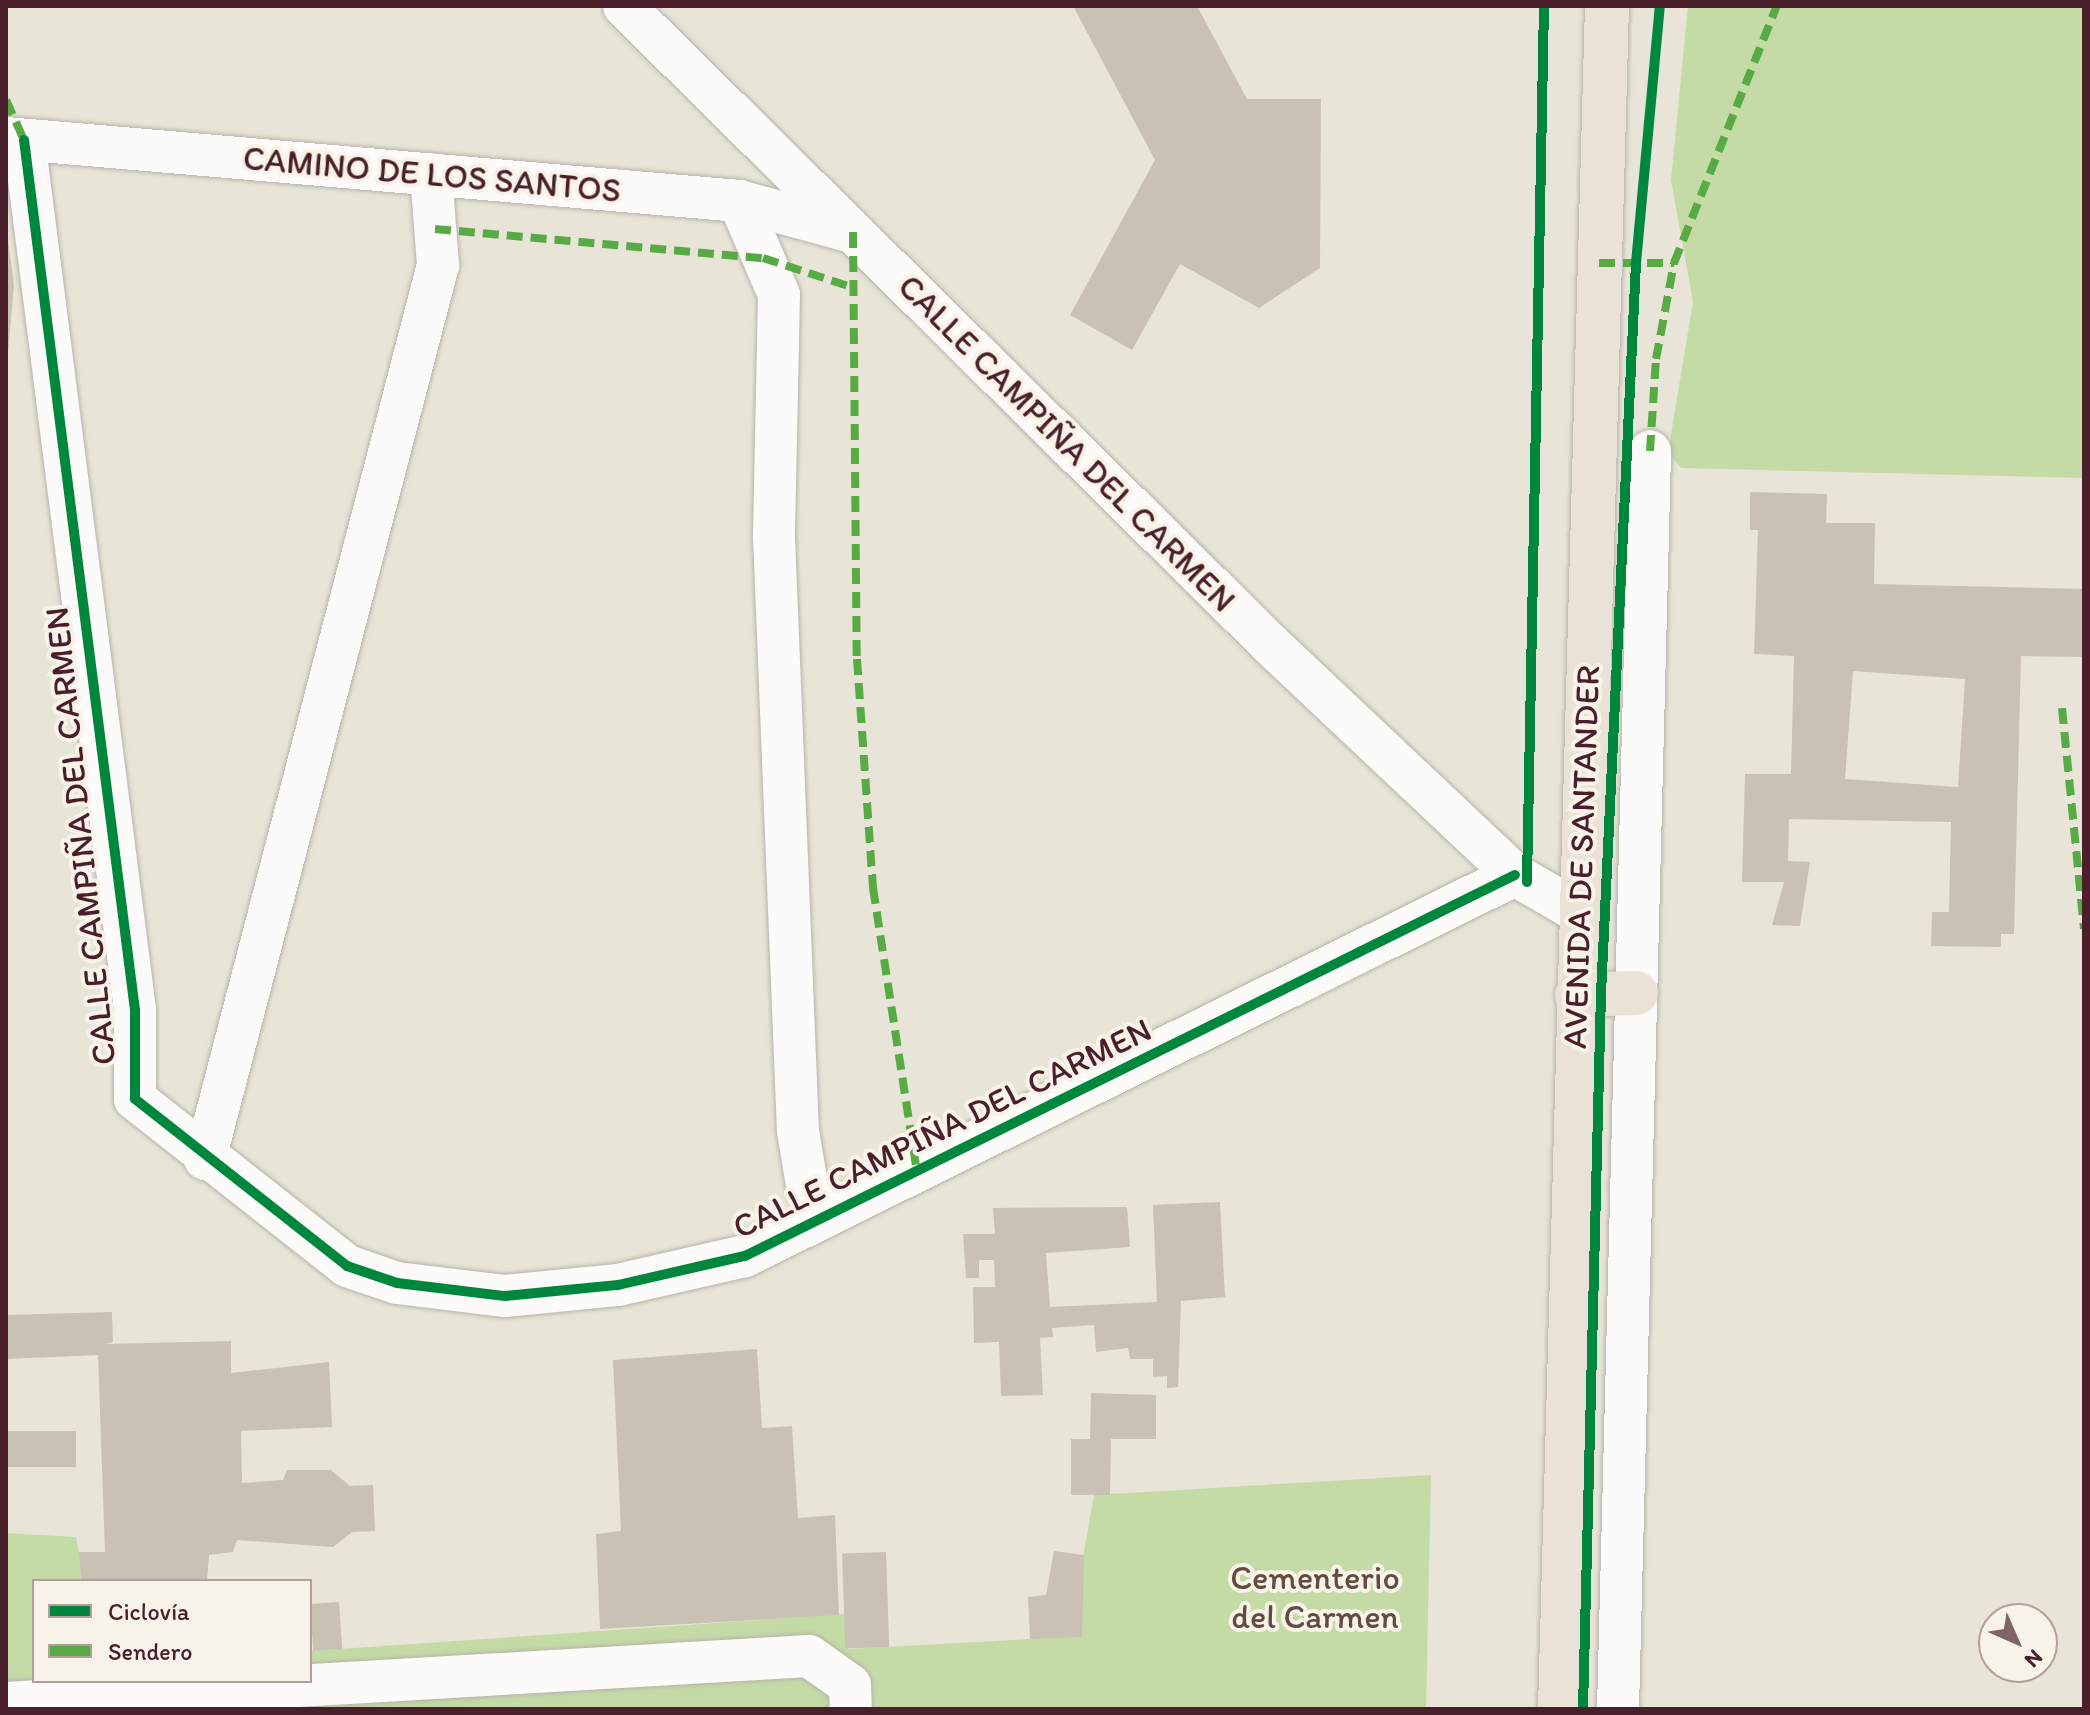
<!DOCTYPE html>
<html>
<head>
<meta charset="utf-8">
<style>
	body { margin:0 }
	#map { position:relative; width:2090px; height:1715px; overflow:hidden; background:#e8e5d8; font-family:Itim,sans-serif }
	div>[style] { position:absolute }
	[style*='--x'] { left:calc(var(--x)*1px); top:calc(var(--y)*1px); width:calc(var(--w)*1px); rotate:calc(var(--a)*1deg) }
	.green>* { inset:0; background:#c5dba6 }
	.building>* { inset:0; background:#c9c1b3; transform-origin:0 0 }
	.roads { filter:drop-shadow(0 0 2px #b9b3ac) drop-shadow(0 0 2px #b9b3ac) }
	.minor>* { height:42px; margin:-21px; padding:0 21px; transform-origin:21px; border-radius:21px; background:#fcfbf9 }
	.major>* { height:44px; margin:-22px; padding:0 22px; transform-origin:22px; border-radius:22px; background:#eae2d6 }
	.quiet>* { height:8px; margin-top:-4px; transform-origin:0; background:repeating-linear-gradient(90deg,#57aa44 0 16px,transparent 0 24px) }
	.cycleway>* { height:10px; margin:-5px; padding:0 5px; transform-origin:5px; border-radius:5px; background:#00873e }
	span { translate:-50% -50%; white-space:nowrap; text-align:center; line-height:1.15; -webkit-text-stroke:8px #f7f3e8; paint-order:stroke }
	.street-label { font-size:34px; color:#4a1f2b }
	.park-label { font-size:34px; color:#624c40 }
	.frame { position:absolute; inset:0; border:8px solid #4a1f2b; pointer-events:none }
	.legend { position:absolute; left:32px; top:1579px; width:280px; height:104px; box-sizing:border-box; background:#f7f3e8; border:2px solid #b29e9c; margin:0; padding:10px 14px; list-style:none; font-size:24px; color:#4a1f2b }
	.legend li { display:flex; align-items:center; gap:16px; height:40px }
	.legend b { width:40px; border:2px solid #b29e9c }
	.north { position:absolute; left:1978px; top:1603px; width:80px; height:80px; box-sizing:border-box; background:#f7f3e8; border:2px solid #b29e9c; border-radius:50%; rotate:135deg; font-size:22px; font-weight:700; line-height:32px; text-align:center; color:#4a1f2b }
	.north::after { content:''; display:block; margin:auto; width:28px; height:36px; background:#816468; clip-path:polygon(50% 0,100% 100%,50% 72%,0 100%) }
</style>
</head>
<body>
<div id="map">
	<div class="green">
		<div style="clip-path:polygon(1688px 6px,2084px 6px,2084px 478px,1681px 468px,1668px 452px,1693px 302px,1671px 180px)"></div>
		<div style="clip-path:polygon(1431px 1475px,1426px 1709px,6px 1709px,6px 1533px,76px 1537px,79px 1552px,81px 1581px,34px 1581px,34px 1681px,310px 1681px,310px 1651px,846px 1614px,848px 1649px,1030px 1639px,1077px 1591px,1094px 1495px)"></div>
	</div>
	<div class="building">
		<div style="clip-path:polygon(1073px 6px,1197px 6px,1247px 99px,1321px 99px,1320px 268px,1259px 308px,1180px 264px,1132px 350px,1070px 315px,1155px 160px)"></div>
		<div style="clip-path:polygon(6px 225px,14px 285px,8px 353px,6px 353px)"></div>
		<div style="clip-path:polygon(evenodd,1750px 492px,1827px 494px,1826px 523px,1875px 523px,1874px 584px,2084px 589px,2084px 657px,2021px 656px,2014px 934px,2001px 934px,2001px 947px,1931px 946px,1932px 912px,1949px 912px,1951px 822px,1789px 819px,1788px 861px,1810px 862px,1800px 926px,1772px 925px,1784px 882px,1742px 882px,1745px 774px,1791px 774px,1794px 656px,1754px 654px,1758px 530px,1750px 530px,1750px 492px,1853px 671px,1965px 679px,1958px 787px,1845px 779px,1853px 671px)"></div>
		<div style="clip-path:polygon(1220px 1202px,1225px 1297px,1181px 1301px,1178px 1387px,1167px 1388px,1167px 1376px,1153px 1377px,1153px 1359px,1130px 1359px,1128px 1348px,1096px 1352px,1094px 1325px,1052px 1328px,1053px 1337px,1040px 1338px,1043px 1395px,1001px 1396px,999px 1342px,974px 1343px,973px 1287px,995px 1287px,994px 1260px,979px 1260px,979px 1278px,966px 1278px,963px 1234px,995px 1234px,993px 1208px,1127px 1207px,1130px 1247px,1046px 1253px,1050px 1307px,1157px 1302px,1153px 1205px)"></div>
		<div style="clip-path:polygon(112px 1312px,113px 1342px,105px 1344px,231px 1341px,231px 1373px,329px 1362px,332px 1427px,241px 1431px,242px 1483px,283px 1480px,287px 1470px,331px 1470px,350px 1486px,373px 1485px,375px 1531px,352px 1532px,333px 1547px,237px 1540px,233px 1552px,209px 1555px,207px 1581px,81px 1581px,79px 1552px,105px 1552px,98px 1355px,6px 1359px,6px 1315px)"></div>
		<div style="clip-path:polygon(757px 1349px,762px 1428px,792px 1426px,798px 1518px,835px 1515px,839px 1615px,600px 1629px,596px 1534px,621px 1531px,613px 1360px)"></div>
		<div style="clip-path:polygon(1091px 1393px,1156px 1395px,1156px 1439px,1111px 1439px,1110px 1495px,1071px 1495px,1071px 1439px,1090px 1439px)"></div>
		<div style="left:76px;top:1431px;width:36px;height:70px;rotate:90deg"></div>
		<div style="clip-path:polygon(1054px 1551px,1084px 1555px,1082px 1637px,1030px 1639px,1028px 1597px,1046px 1595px)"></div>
		<div style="left:886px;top:1552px;width:95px;height:44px;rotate:88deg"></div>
		<div style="left:339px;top:1602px;width:47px;height:29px;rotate:86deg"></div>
	</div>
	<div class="roads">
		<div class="minor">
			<div style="--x:624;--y:6;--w:908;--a:44.64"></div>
			<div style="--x:1270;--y:644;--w:337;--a:43.3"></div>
			<div style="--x:1515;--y:875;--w:74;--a:30"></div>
			<div style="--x:6;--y:138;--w:736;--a:4.91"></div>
			<div style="--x:739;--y:201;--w:117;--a:15.3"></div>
			<div style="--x:24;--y:140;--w:877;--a:82.73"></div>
			<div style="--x:135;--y:1010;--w:89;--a:90"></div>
			<div style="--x:135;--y:1099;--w:270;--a:38.2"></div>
			<div style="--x:347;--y:1266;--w:53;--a:18.8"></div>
			<div style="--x:397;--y:1283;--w:109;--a:6.9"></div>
			<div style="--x:505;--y:1296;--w:114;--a:-5.6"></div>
			<div style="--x:618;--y:1285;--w:130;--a:-12.9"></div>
			<div style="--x:745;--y:1256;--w:859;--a:-26.33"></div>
			<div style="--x:739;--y:201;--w:102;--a:66.9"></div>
			<div style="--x:779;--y:295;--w:242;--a:91.2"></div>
			<div style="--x:774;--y:537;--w:594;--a:87.69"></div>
			<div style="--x:798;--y:1131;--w:55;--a:80.5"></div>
			<div style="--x:807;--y:1185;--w:34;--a:60"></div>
			<div style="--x:205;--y:1159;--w:924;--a:-75.39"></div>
			<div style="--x:438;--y:265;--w:91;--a:-94.4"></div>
			<div style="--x:6;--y:1703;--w:804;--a:-3.35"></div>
			<div style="--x:809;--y:1656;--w:50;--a:35.3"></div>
			<div style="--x:850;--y:1685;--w:24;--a:88"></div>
			<div style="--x:1618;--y:1709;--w:1258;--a:-88.54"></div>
		</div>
		<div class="major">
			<div style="--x:1577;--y:995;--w:59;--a:-1.9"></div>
			<div style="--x:1560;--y:1709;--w:1704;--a:-88.42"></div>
		</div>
	</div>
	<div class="quiet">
		<div style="--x:6;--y:100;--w:44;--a:65.8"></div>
		<div style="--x:435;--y:229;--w:329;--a:5.1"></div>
		<div style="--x:763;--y:258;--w:96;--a:18.2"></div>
		<div style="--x:853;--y:232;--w:427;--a:89.5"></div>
		<div style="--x:857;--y:659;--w:230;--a:86"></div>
		<div style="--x:873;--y:888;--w:282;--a:81.2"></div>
		<div style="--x:1599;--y:263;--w:75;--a:0"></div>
		<div style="--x:1674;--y:263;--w:277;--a:-68.2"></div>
		<div style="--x:1650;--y:451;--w:92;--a:-86.3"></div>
		<div style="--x:1656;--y:359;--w:98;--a:-79.4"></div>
		<div style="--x:2062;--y:708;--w:222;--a:84.3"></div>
	</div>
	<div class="cycleway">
		<div style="--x:24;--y:140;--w:877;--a:82.73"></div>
		<div style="--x:135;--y:1010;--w:89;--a:90"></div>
		<div style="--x:135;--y:1099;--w:270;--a:38.2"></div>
		<div style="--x:347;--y:1266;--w:53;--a:18.8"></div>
		<div style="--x:397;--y:1283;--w:109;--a:6.9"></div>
		<div style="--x:505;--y:1296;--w:114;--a:-5.6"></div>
		<div style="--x:618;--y:1285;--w:130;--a:-12.9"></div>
		<div style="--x:745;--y:1256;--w:859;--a:-26.33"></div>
		<div style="--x:1527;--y:882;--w:876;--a:-88.89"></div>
		<div style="--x:1583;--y:1709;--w:715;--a:-88.56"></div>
		<div style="--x:1601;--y:994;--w:732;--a:-87.26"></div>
		<div style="--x:1636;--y:263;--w:258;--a:-84.7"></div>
	</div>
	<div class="street-label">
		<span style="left:432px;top:174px;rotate:5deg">CAMINO DE LOS SANTOS</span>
		<span style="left:1067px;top:443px;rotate:45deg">CALLE CAMPIÑA DEL CARMEN</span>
		<span style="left:80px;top:836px;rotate:-96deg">CALLE CAMPIÑA DEL CARMEN</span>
		<span style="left:1581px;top:857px;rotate:-88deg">AVENIDA DE SANTANDER</span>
		<span style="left:942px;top:1128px;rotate:-26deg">CALLE CAMPIÑA DEL CARMEN</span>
	</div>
	<div class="park-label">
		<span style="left:1315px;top:1597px">Cementerio<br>del Carmen</span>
	</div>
	<div class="frame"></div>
	<ul class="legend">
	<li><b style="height:10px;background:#00873e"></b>Ciclovía</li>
	<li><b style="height:10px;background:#57aa44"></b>Sendero</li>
	</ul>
	<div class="north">N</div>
</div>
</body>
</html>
